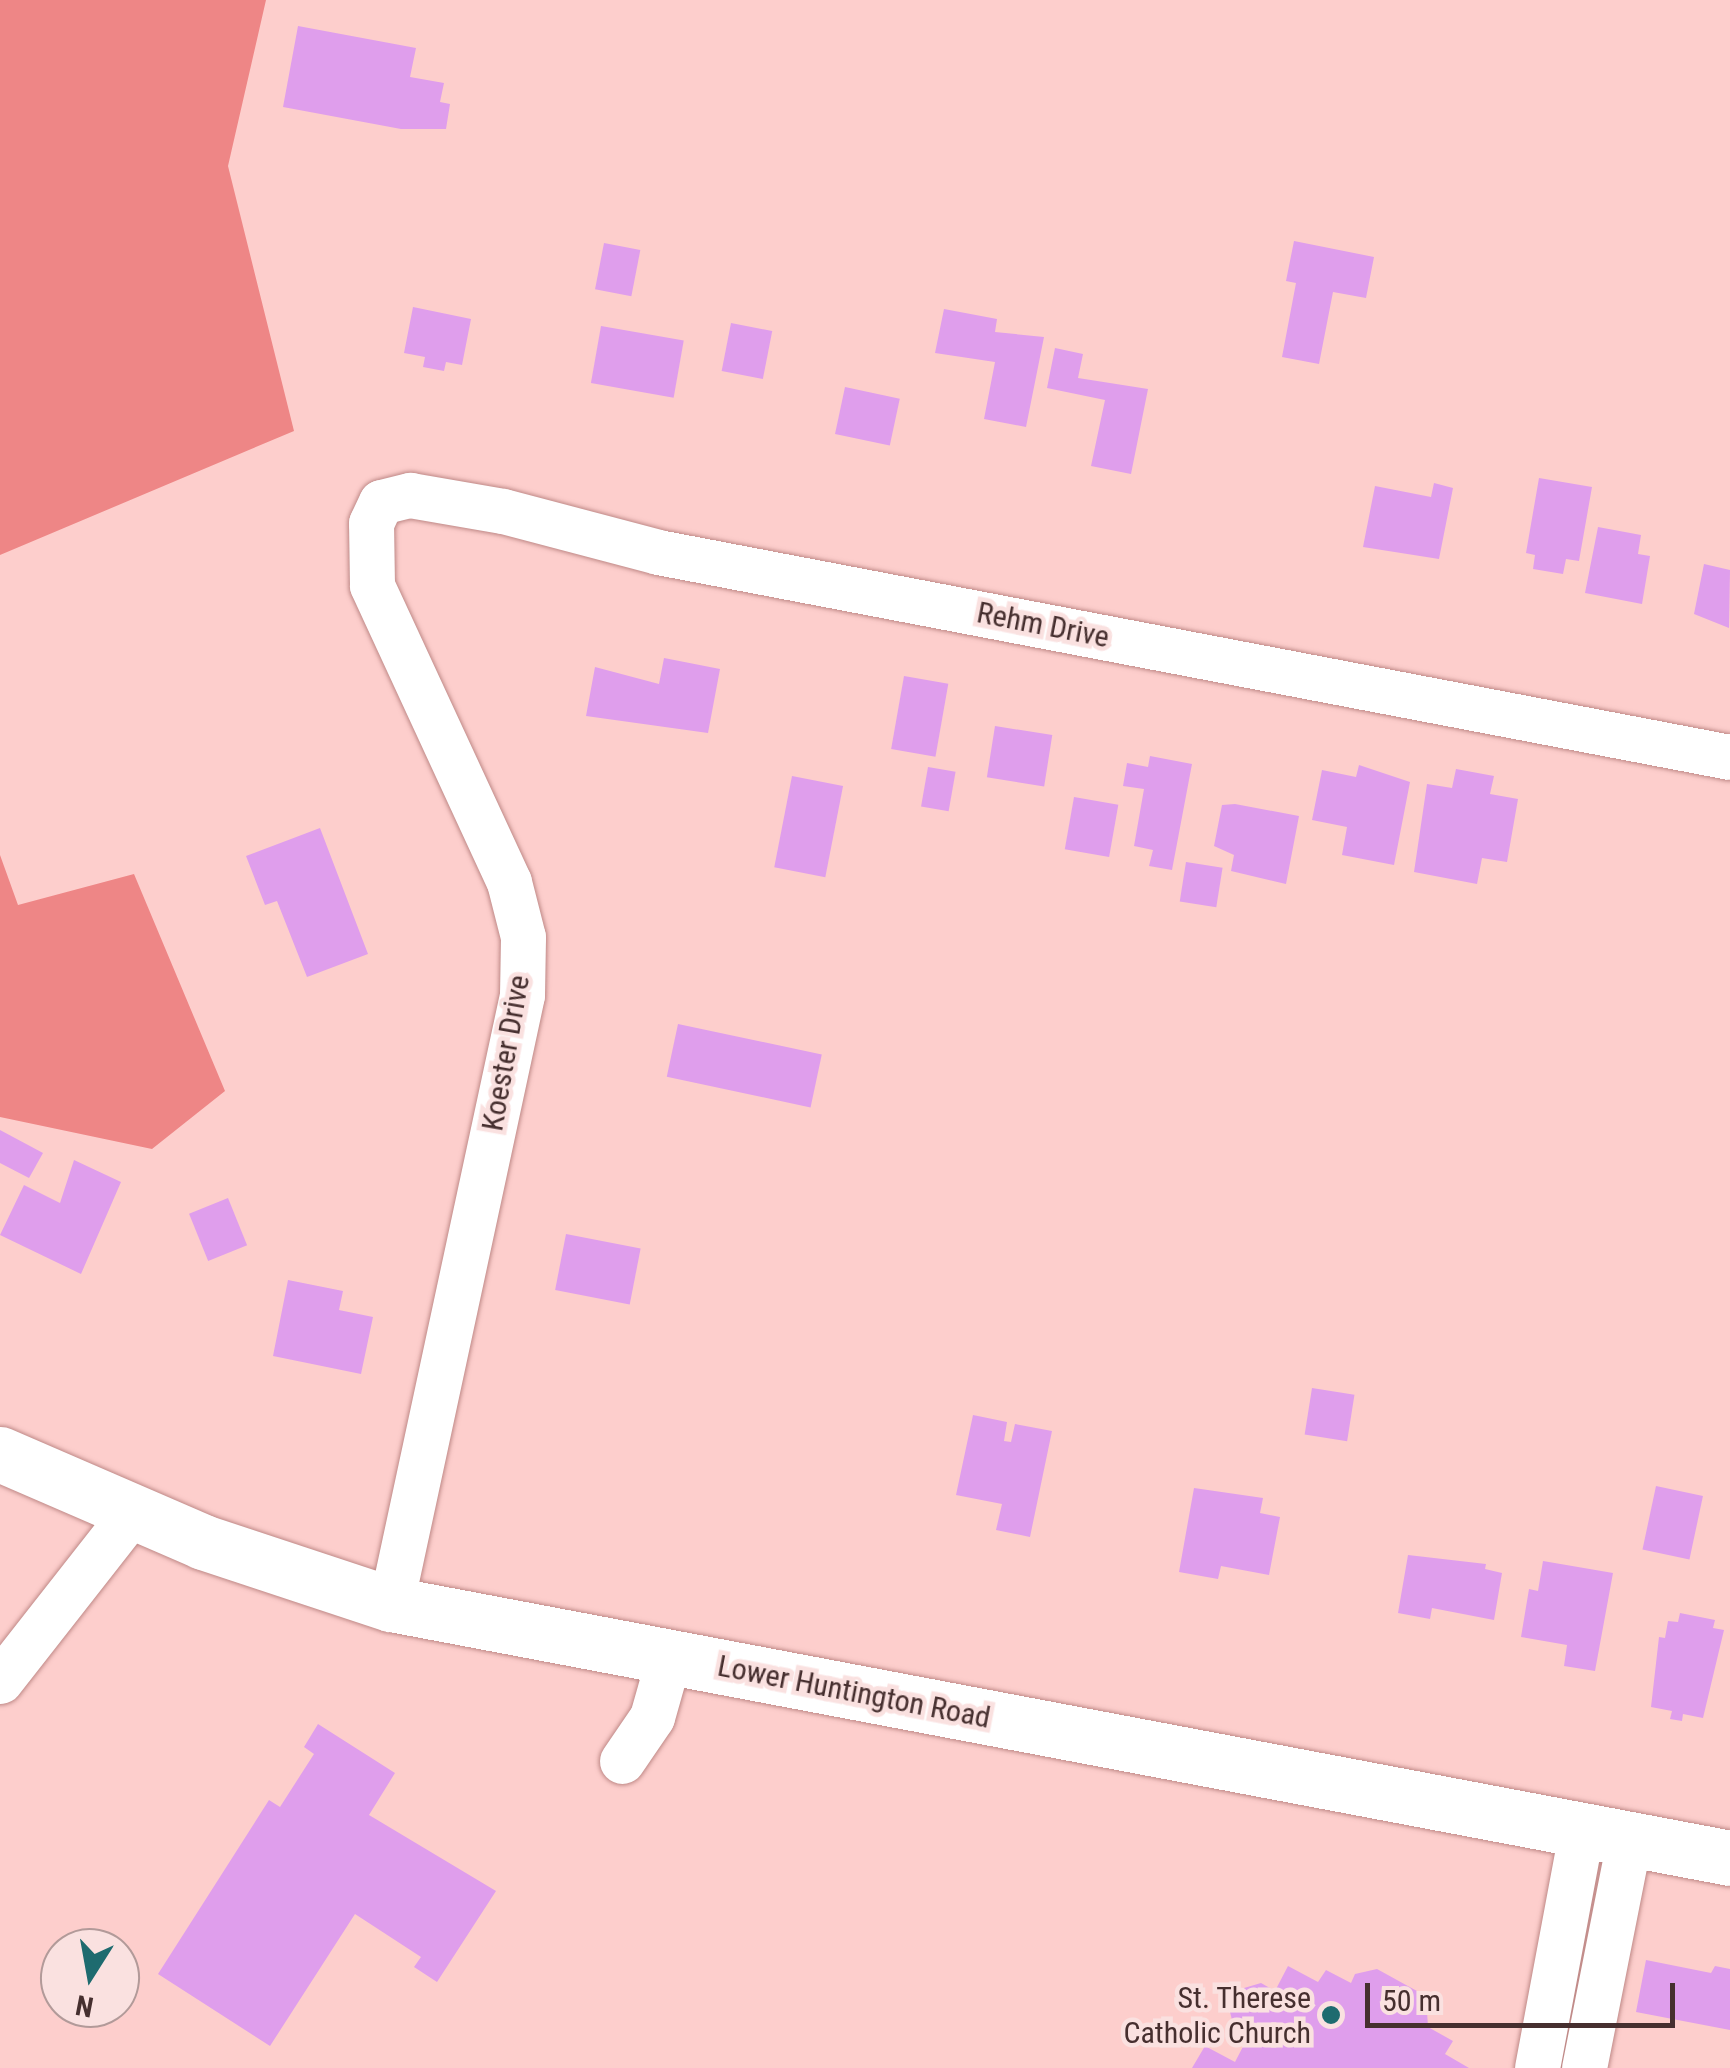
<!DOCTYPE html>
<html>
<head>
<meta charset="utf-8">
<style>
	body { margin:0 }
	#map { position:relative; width:1730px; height:2068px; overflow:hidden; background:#fdcecc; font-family:"Roboto Condensed",sans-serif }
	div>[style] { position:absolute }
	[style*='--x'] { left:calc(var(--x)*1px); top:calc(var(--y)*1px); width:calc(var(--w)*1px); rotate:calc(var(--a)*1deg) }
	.forest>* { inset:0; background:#ee8686 }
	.building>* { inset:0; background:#df9eec; transform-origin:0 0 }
	.roads { filter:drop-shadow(0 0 2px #bf8987) drop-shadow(0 0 2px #bf8987) }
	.minor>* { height:45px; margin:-22.5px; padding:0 22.5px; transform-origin:22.5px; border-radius:22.5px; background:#fff }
	.major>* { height:55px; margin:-27.5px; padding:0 27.5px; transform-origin:27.5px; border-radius:27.5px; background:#fff }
	.dots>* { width:28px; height:28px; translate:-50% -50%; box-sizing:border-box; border:5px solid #fae1e0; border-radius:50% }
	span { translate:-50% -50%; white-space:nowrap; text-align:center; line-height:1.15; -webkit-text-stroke:9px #fae1e0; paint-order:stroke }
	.street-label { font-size:30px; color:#462f2f }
	.poi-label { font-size:30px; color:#462f2f }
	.right { translate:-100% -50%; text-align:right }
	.north { position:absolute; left:40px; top:1928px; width:100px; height:100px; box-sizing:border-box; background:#fae1e0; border:2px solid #b29a99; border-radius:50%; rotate:191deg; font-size:28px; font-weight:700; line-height:40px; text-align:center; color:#462f2f }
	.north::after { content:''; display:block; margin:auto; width:35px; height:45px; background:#1e6b6f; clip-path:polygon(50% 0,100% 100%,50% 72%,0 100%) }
	.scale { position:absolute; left:1365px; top:1983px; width:310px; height:45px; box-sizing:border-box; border:5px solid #462f2f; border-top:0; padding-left:12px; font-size:30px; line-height:35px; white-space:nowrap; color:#462f2f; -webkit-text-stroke:8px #fae1e0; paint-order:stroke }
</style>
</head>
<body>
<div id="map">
	<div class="forest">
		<div style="clip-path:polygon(0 0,266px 0,228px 166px,294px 431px,0 555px)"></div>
		<div style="clip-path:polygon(0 855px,18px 905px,134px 874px,225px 1091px,152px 1149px,0 1117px)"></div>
	</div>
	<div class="building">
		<div style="clip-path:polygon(298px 26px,416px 48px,410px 77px,444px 83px,440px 102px,450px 104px,446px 129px,401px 129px,283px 107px)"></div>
		<div style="clip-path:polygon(1294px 241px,1374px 257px,1366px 298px,1333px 292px,1319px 364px,1282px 357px,1296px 283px,1286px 281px)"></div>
		<div style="left:604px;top:243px;width:37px;height:47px;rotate:11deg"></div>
		<div style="clip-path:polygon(413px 307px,471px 319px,462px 365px,446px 362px,444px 371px,423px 367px,425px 357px,404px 353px)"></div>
		<div style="clip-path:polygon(944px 309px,997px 319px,995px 332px,1044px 337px,1026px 427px,984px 419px,995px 362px,935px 353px)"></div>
		<div style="left:731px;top:323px;width:42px;height:49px;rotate:11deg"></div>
		<div style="left:601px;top:326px;width:84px;height:58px;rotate:10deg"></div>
		<div style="clip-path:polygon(1055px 348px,1083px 354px,1078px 378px,1148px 389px,1131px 474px,1091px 466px,1105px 400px,1047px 388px)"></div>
		<div style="left:845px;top:387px;width:56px;height:48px;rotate:12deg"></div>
		<div style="clip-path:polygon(1539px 478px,1592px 487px,1579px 561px,1566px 559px,1563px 574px,1533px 569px,1535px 555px,1526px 553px)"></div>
		<div style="clip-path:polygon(1434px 483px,1453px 488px,1439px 559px,1363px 547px,1375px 486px,1431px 497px)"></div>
		<div style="clip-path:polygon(1598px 527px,1641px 535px,1638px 554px,1650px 556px,1642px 604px,1585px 593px)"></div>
		<div style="clip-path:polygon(1704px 564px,1730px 570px,1729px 628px,1694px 614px)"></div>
		<div style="clip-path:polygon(664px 658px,720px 669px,708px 733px,586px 716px,595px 667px,659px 684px)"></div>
		<div style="left:904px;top:676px;width:45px;height:74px;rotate:10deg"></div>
		<div style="left:995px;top:726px;width:58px;height:52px;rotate:9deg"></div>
		<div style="clip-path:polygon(1150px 756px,1192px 764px,1172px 870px,1149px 866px,1153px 850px,1134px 846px,1144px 789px,1123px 786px,1127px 763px,1148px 767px)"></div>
		<div style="clip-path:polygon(1359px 765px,1410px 782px,1394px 865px,1342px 855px,1347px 827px,1312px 820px,1322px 770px,1356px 777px)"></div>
		<div style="left:928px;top:767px;width:28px;height:40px;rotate:10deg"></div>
		<div style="clip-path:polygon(1456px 769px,1494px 776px,1490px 794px,1518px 799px,1507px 862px,1482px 858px,1477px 884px,1414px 872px,1427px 784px,1452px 788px)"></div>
		<div style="left:792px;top:776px;width:52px;height:93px;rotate:11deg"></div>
		<div style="left:1074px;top:797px;width:45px;height:53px;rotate:10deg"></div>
		<div style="clip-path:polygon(1235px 804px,1299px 816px,1286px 884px,1231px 871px,1234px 855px,1214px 846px,1222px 805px)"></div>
		<div style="clip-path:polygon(320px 828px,368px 954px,307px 977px,277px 901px,265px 905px,246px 856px)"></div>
		<div style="left:1186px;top:862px;width:37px;height:40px;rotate:9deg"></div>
		<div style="left:678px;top:1024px;width:147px;height:54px;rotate:12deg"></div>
		<div style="clip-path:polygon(0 1130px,43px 1153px,29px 1178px,0 1163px)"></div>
		<div style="clip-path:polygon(74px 1160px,121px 1182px,81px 1274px,0 1235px,24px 1185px,60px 1203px)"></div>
		<div style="left:228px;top:1198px;width:51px;height:42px;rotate:68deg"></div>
		<div style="left:566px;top:1234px;width:76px;height:57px;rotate:11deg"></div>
		<div style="clip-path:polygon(288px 1280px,343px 1291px,339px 1310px,373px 1317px,361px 1374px,273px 1356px)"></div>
		<div style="left:1312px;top:1388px;width:43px;height:47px;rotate:9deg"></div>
		<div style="clip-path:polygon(973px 1415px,1007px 1422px,1004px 1441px,1011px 1442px,1015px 1424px,1052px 1431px,1030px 1537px,996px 1530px,1002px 1504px,956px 1495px)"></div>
		<div style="left:1656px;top:1486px;width:48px;height:65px;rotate:12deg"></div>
		<div style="clip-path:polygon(1194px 1488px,1263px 1498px,1260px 1513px,1280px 1517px,1269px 1575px,1221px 1566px,1218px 1579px,1179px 1572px)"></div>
		<div style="clip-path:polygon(1408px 1555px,1486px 1564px,1485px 1569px,1502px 1573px,1494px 1620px,1432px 1608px,1430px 1619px,1398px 1613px)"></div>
		<div style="clip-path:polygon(1543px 1561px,1613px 1573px,1595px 1671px,1564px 1666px,1567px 1645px,1521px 1637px,1529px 1589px,1538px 1591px)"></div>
		<div style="clip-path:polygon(1680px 1613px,1715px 1620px,1713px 1628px,1724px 1630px,1703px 1718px,1683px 1714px,1682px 1721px,1670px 1719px,1672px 1711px,1651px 1707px,1659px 1637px,1665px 1638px,1668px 1621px,1678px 1622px)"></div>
		<div style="clip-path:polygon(318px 1724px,395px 1773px,369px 1815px,496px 1891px,437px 1982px,414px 1967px,421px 1957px,355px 1914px,270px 2046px,158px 1974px,269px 1800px,280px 1807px,314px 1754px,304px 1747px)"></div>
		<div style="clip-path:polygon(1646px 1960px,1711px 1973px,1715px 1966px,1730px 1969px,1730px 2030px,1636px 2012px)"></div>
		<div style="clip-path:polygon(1288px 1966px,1318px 1982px,1326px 1970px,1351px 1983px,1355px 1974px,1377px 1969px,1426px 1996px,1428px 2027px,1453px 2041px,1445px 2054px,1469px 2068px,1192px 2068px,1205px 2046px,1235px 2062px,1248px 2037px,1234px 2028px,1230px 2012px,1244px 1988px,1261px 1983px,1275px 1991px)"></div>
	</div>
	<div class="roads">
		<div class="minor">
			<div style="--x:391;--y:1604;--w:623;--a:-77.86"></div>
			<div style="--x:522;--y:995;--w:58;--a:-89"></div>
			<div style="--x:523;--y:937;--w:57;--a:-104.3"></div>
			<div style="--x:509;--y:882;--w:327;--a:-114.8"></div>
			<div style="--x:372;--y:585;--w:62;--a:-90.9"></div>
			<div style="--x:371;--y:523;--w:23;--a:-65"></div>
			<div style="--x:381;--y:502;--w:30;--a:-14"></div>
			<div style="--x:410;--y:495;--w:94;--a:9.8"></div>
			<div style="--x:503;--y:511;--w:160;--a:14.8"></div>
			<div style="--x:658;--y:552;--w:1091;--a:10.83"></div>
			<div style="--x:0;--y:1681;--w:212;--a:-51.9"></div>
			<div style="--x:622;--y:1761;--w:53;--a:-55.7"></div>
			<div style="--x:652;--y:1717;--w:62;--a:-74.2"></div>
			<div style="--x:1537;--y:2068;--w:240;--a:-79.4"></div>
			<div style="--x:1584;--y:2068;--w:232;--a:-78.8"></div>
		</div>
		<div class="major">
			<div style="--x:0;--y:1454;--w:221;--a:23.4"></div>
			<div style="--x:203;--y:1542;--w:198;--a:18.3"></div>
			<div style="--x:391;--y:1604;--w:1363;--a:10.74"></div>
		</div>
	</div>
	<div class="dots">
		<div style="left:1331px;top:2015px;background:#1e6b6f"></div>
	</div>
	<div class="street-label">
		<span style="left:1043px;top:625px;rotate:11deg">Rehm Drive</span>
		<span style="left:506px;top:1053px;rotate:-80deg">Koester Drive</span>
		<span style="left:854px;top:1692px;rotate:11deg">Lower Huntington Road</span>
	</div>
	<div class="poi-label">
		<span class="right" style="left:1311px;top:2015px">St. Therese<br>Catholic Church</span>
	</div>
	<div class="north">N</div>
	<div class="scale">50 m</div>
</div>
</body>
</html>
